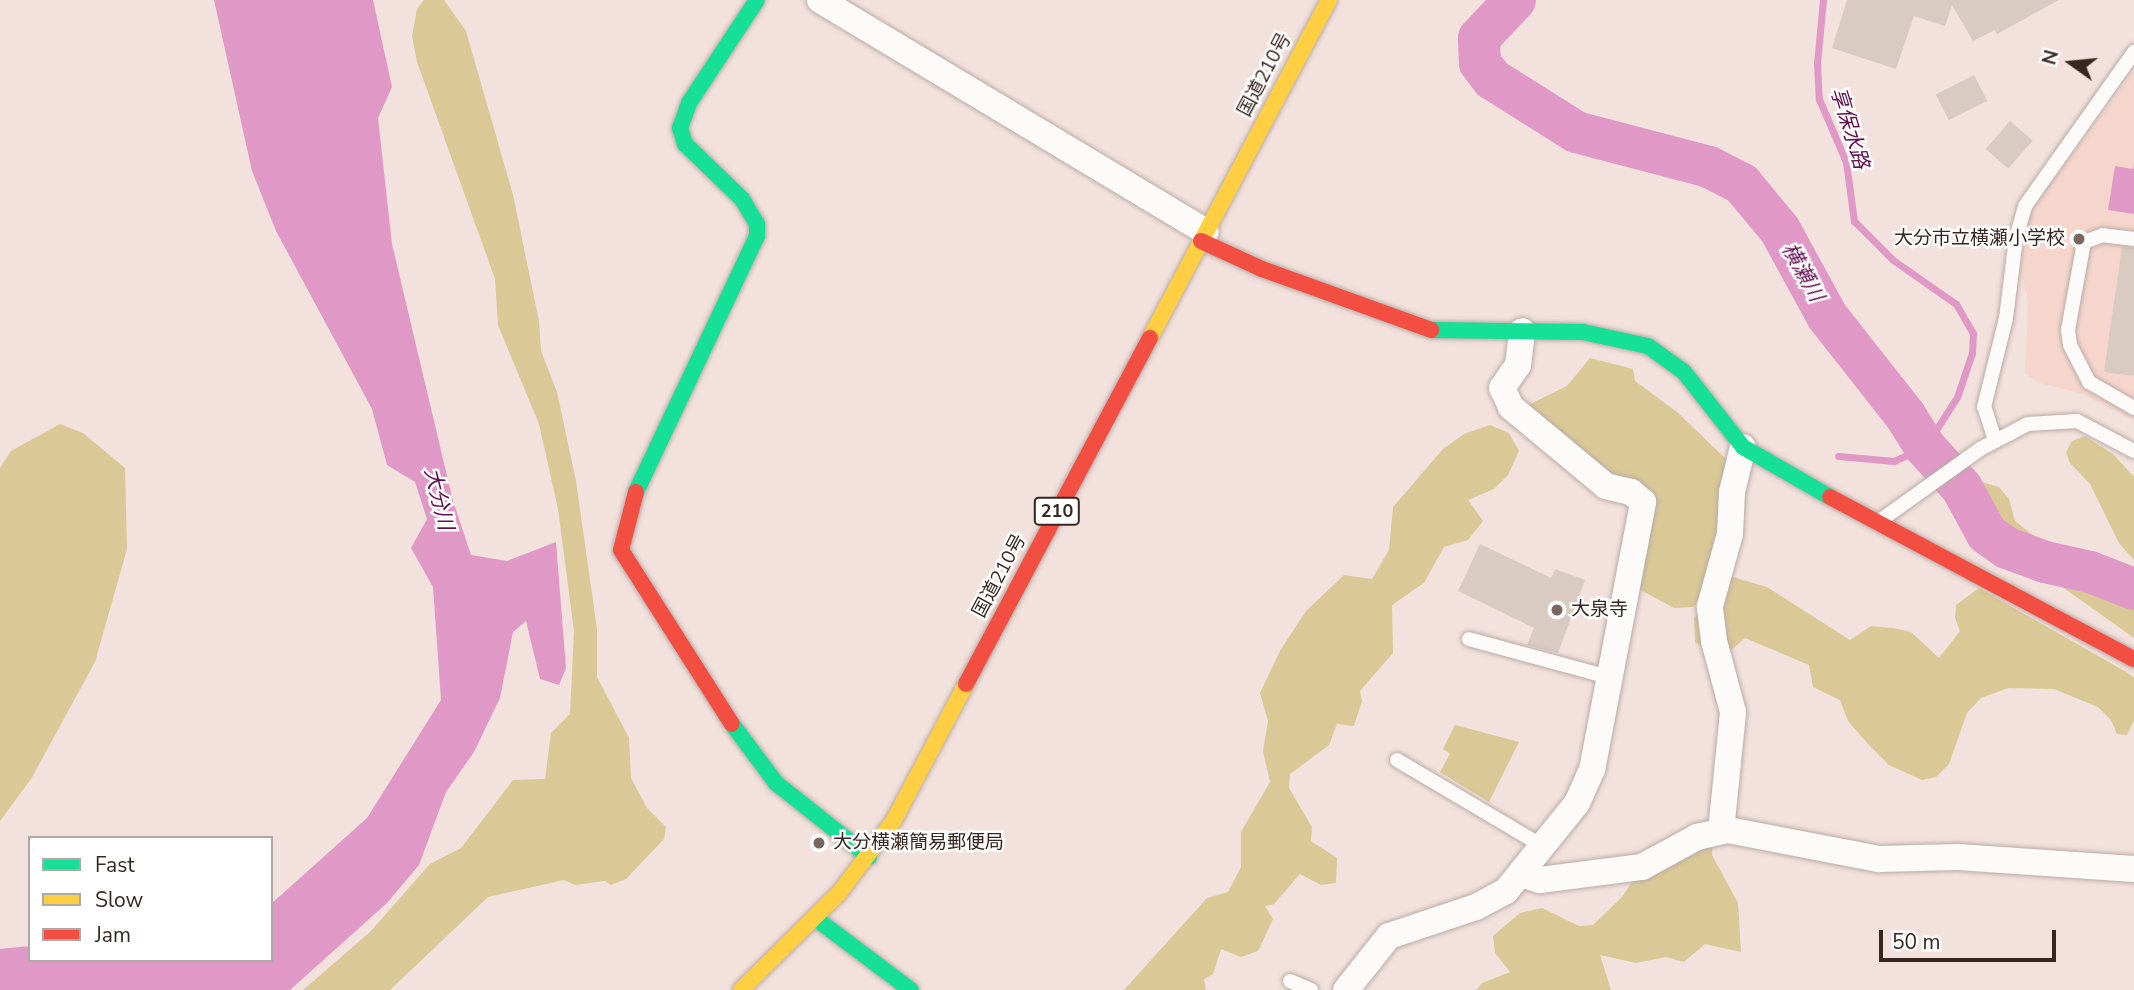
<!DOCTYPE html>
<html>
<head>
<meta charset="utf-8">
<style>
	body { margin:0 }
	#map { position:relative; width:2134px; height:990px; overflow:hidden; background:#f2e1dc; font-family:"Nunito Sans","Noto Sans JP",sans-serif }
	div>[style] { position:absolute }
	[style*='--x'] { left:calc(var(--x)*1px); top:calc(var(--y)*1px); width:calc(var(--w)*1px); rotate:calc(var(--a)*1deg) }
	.built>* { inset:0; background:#f6d6cc }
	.green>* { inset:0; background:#dac996 }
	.water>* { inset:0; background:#e099c6 }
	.stream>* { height:7px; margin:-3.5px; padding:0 3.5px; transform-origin:3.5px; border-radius:3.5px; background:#e099c6 }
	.river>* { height:42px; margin:-21px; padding:0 21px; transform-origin:21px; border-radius:21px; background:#e099c6 }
	.building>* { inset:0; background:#d9cac2; transform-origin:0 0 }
	.roads { filter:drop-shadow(0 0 2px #baaba6) drop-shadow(0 0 2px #baaba6) }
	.lane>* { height:14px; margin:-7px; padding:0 7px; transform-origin:7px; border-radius:7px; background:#fdfafa }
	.street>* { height:26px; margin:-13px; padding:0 13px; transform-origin:13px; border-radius:13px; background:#fdfafa }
	.fast>* { height:16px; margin:-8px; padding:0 8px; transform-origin:8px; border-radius:8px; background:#16e098 }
	.slow>* { height:16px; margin:-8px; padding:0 8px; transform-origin:8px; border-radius:8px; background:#ffcf43 }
	.jam>* { height:16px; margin:-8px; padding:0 8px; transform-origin:8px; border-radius:8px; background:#f24e42 }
	.dots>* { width:19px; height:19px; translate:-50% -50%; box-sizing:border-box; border:4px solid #fff; border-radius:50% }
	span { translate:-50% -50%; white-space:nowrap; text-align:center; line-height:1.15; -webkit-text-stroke:5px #fff; paint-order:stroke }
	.shield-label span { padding:2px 5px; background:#fff; border:2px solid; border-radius:5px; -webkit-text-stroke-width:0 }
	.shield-label { font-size:18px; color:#382620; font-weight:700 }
	.street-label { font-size:19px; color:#382620 }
	.poi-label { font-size:19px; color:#382620 }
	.right { translate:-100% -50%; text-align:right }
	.left { translate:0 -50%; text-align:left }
	.water-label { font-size:21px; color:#640f52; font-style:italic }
	.legend { position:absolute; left:28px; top:836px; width:245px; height:126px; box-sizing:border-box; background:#fff; border:2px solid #afa8a6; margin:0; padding:9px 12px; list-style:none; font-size:21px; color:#382620 }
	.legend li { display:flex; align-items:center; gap:14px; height:35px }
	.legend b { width:35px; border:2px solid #afa8a6 }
	.north { position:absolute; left:2036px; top:28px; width:70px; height:70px; -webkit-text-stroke:5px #fff; paint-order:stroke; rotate:285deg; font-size:19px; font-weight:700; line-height:28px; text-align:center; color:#382620 }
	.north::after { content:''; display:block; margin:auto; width:24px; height:32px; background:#382620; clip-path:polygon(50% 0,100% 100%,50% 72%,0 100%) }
	.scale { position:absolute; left:1879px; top:930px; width:177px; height:32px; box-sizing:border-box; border:4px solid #382620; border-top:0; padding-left:9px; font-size:21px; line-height:24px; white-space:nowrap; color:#382620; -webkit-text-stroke:5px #fff; paint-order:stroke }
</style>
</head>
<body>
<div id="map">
	<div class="built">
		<div style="clip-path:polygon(2134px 71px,2134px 420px,2080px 393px,2039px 383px,2025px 374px,2028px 300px,2020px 271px,2026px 225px,2036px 204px)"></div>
	</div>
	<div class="green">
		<div style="clip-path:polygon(424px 0,444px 0,466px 31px,513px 195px,539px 321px,541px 351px,557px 392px,576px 481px,597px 629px,597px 677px,629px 738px,631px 778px,647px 808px,666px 827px,664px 839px,626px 879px,611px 885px,605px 881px,575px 885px,564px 880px,488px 897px,390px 990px,303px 990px,370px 932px,430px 864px,461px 848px,513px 780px,545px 779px,551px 733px,570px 714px,574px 631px,558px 509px,539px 424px,498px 325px,495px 279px,417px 62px,412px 36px,417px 9px)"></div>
		<div style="clip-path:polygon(1590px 358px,1633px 369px,1635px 381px,1677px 412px,1726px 459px,1725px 523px,1700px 602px,1693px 607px,1674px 608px,1637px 588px,1627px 486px,1520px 409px,1567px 386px)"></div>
		<div style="clip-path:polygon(60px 424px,83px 433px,125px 468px,127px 549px,95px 662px,31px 779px,0 821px,0 468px,11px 451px)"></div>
		<div style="clip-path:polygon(1490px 425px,1509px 433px,1519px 451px,1508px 475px,1494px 489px,1468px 500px,1483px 521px,1468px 540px,1444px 547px,1424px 583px,1392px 605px,1393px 653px,1360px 691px,1362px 701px,1354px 726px,1337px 724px,1329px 745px,1290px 774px,1289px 788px,1312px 827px,1311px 841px,1337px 858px,1336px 883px,1321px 885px,1300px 874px,1274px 904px,1265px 906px,1273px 919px,1258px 951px,1241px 957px,1221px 949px,1213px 974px,1204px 979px,1206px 990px,1124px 990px,1207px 898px,1228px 892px,1241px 867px,1241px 832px,1270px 782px,1263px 751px,1268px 721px,1260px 693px,1281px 649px,1306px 611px,1344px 575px,1372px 579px,1389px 550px,1393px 507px,1443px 449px,1464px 434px)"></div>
		<div style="clip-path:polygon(2085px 436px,2113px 454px,2134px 477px,2134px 560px,2119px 543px,2090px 484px,2070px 463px,2066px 452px,2072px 441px)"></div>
		<div style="clip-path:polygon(1975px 480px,1999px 487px,2009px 499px,2015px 521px,2063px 559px,2134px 588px,2134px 638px,2022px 558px,1982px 515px,1969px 487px)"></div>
		<div style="clip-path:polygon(1729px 576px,1767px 587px,1850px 640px,1871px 626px,1893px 628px,1911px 632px,1939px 658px,1960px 631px,1955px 618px,1956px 605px,1979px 588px,2128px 673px,2134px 678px,2134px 720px,2127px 735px,2117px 734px,2111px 720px,2098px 707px,2054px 689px,2008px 688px,1981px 698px,1967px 713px,1949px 764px,1936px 777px,1922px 780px,1889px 765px,1868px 744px,1848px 721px,1840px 700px,1813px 687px,1809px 665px,1745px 638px,1728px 653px,1713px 654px,1695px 642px,1694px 618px)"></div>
		<div style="clip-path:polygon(1455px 725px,1519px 742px,1489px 802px,1440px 772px,1450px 754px,1443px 749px)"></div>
		<div style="clip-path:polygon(1713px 836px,1712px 855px,1738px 903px,1741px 952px,1705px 944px,1684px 962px,1666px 957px,1636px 963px,1600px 955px,1611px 990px,1476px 990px,1482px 983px,1510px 972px,1495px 953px,1493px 936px,1520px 913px,1542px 908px,1579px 926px,1593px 925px,1622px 897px,1639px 871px)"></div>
	</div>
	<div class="water">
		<div style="clip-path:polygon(214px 0,373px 0,392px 87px,378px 118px,392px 244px,453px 501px,471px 555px,507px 561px,556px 542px,566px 668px,559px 685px,540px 679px,526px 621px,513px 632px,500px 698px,474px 752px,446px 792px,419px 865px,387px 903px,290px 990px,0 990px,0 949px,30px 946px,30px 960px,271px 960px,271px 904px,367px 818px,441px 700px,433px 587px,411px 548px,427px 519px,415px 482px,387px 465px,372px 409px,276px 231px,252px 171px)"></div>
		<div style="clip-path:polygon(2134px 163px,2134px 214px,2108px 210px,2115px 166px,2133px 169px)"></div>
	</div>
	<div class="stream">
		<div style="--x:1823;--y:0;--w:64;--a:95.4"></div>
		<div style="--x:1817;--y:64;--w:35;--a:87"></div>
		<div style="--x:1819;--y:99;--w:69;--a:66.8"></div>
		<div style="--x:1846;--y:162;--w:60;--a:82.3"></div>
		<div style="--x:1854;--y:221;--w:55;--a:45"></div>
		<div style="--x:1893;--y:260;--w:77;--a:34.9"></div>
		<div style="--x:1956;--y:304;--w:34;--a:60"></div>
		<div style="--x:1973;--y:333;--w:20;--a:93"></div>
		<div style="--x:1972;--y:353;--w:46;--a:108.8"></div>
		<div style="--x:1957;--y:397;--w:59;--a:122.6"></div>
		<div style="--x:1925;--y:447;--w:34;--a:156"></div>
		<div style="--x:1894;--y:461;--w:56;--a:-174.9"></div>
	</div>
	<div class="river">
		<div style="--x:1515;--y:0;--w:52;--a:133.5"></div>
		<div style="--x:1479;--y:38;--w:25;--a:88"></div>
		<div style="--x:1480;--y:63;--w:20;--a:53"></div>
		<div style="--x:1492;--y:79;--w:99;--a:32.2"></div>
		<div style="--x:1576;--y:132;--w:138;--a:14.7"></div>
		<div style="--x:1709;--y:167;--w:37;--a:27"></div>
		<div style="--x:1742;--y:184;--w:60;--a:50.4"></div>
		<div style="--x:1780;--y:230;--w:98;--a:61.3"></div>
		<div style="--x:1827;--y:316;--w:126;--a:51.8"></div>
		<div style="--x:1905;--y:415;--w:38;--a:58"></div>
		<div style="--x:1925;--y:447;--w:55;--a:47.9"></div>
		<div style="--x:1962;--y:488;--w:52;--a:61.5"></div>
		<div style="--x:1987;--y:534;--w:24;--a:35"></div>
		<div style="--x:2007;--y:548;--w:40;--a:20.2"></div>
		<div style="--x:2045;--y:562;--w:46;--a:12.5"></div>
		<div style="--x:2090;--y:572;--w:47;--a:21.1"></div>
	</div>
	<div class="building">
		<div style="clip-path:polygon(1847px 0,2059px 0,1997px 34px,1995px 30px,1973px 41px,1952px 5px,1945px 26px,1914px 16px,1896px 69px,1832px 48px)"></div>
		<div style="left:1974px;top:75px;width:29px;height:43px;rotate:63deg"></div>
		<div style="left:2010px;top:121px;width:30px;height:37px;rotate:41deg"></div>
		<div style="clip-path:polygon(2122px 247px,2134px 248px,2134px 376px,2104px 372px)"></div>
		<div style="clip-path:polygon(1480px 544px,1551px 578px,1555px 569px,1585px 580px,1558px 653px,1527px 645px,1534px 628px,1458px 591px)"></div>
	</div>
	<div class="roads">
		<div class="lane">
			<div style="--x:2134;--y:239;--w:31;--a:-173"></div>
			<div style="--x:2103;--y:235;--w:20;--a:160"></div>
			<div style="--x:2084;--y:242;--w:89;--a:100.3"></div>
			<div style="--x:2068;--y:330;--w:15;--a:82"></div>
			<div style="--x:2070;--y:345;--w:42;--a:62.8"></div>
			<div style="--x:2089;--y:382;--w:52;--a:30"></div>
			<div style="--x:1995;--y:440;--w:35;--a:-108"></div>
			<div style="--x:1984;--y:407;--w:92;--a:-76.1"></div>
			<div style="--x:2006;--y:318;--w:81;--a:-82.9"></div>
			<div style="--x:2016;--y:238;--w:33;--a:-74"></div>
			<div style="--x:2025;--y:206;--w:189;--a:-54.7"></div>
			<div style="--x:1881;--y:520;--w:122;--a:-35.6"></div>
			<div style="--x:1980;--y:449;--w:54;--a:-27.5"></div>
			<div style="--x:2028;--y:424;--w:49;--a:-3.5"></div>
			<div style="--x:2077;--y:421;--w:64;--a:27.8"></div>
			<div style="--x:1469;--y:639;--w:149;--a:15.2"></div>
			<div style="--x:1397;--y:760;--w:167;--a:30.6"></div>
			<div style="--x:1290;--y:981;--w:23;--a:23"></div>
		</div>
		<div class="street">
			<div style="--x:820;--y:0;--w:450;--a:31"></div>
			<div style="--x:1721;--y:831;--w:120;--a:-84.2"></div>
			<div style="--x:1733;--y:712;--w:73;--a:-105"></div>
			<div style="--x:1714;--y:641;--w:35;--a:-97"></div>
			<div style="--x:1710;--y:606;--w:75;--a:-74.5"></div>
			<div style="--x:1730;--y:534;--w:42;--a:-87.3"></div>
			<div style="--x:1732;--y:492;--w:46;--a:-76.3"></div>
			<div style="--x:1521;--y:874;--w:20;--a:18"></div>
			<div style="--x:1540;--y:880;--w:103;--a:-7.3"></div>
			<div style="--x:1642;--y:867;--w:63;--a:-28.6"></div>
			<div style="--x:1697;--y:837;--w:32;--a:-13"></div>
			<div style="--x:1728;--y:830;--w:154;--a:10.9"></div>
			<div style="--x:1879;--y:859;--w:79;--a:-1.5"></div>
			<div style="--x:1958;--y:857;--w:176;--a:3.9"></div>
			<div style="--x:1346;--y:990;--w:69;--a:-51.5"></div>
			<div style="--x:1389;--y:936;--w:92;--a:-18.4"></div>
			<div style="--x:1476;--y:907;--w:34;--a:-28"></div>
			<div style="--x:1506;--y:891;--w:113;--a:-51.1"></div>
			<div style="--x:1577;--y:803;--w:36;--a:-66"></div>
			<div style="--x:1592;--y:770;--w:273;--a:-79.2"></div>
			<div style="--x:1643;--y:502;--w:16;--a:-140"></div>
			<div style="--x:1631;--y:492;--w:26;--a:-167"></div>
			<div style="--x:1606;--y:486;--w:124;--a:-140.3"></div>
			<div style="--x:1511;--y:407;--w:21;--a:-115"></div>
			<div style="--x:1502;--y:388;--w:28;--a:-55"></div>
			<div style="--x:1518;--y:365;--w:34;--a:-83"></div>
		</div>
		<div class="fast">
			<div style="--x:1431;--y:330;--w:152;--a:0.8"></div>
			<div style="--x:1583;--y:332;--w:66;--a:12.2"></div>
			<div style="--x:1648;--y:346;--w:44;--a:35.8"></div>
			<div style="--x:1684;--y:372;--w:95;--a:51.8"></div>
			<div style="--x:1743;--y:447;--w:100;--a:29.9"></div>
			<div style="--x:636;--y:492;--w:283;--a:-64.7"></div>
			<div style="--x:757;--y:236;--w:12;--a:-90"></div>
			<div style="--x:757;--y:224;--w:29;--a:-121"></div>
			<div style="--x:742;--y:199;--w:79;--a:-136"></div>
			<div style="--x:685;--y:144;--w:17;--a:-107"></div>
			<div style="--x:680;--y:128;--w:27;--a:-70"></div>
			<div style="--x:689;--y:103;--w:123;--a:-56.6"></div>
			<div style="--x:732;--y:724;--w:74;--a:53.3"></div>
			<div style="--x:776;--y:783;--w:119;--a:38.5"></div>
			<div style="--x:815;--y:918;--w:120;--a:36.9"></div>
		</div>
		<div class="slow">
			<div style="--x:1150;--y:338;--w:382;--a:-62.1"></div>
			<div style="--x:741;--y:990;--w:139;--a:-44.7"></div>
			<div style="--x:840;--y:892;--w:90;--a:-53.1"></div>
			<div style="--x:894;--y:820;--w:154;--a:-62.1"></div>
		</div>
		<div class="jam">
			<div style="--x:1201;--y:241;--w:67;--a:24.7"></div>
			<div style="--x:1262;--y:269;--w:180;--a:19.8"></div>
			<div style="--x:636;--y:492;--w:60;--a:104.5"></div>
			<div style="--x:621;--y:550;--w:206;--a:57.5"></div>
			<div style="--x:1830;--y:497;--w:344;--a:28.1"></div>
			<div style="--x:966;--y:684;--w:392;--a:-62"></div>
		</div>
	</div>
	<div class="dots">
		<div style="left:2079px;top:239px;background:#796762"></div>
		<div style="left:1557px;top:610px;background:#796762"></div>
		<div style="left:819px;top:843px;background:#796762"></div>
	</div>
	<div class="shield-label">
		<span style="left:1057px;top:511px">210</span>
	</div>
	<div class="street-label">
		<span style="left:1265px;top:75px;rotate:-62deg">国道210号</span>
		<span style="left:1000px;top:576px;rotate:-62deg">国道210号</span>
	</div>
	<div class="poi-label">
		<span class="right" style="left:2065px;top:239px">大分市立横瀬小学校</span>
		<span class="left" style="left:1571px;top:610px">大泉寺</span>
		<span class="left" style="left:833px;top:843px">大分横瀬簡易郵便局</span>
	</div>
	<div class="water-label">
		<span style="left:1850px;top:128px;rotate:73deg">享保水路</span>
		<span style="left:1803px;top:272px;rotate:61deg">横瀬川</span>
		<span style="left:439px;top:499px;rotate:76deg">大分川</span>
	</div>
	<ul class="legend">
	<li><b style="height:9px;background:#16e098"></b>Fast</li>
	<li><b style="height:9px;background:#ffcf43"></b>Slow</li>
	<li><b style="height:9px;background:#f24e42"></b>Jam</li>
	</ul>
	<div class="north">N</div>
	<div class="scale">50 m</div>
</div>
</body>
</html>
